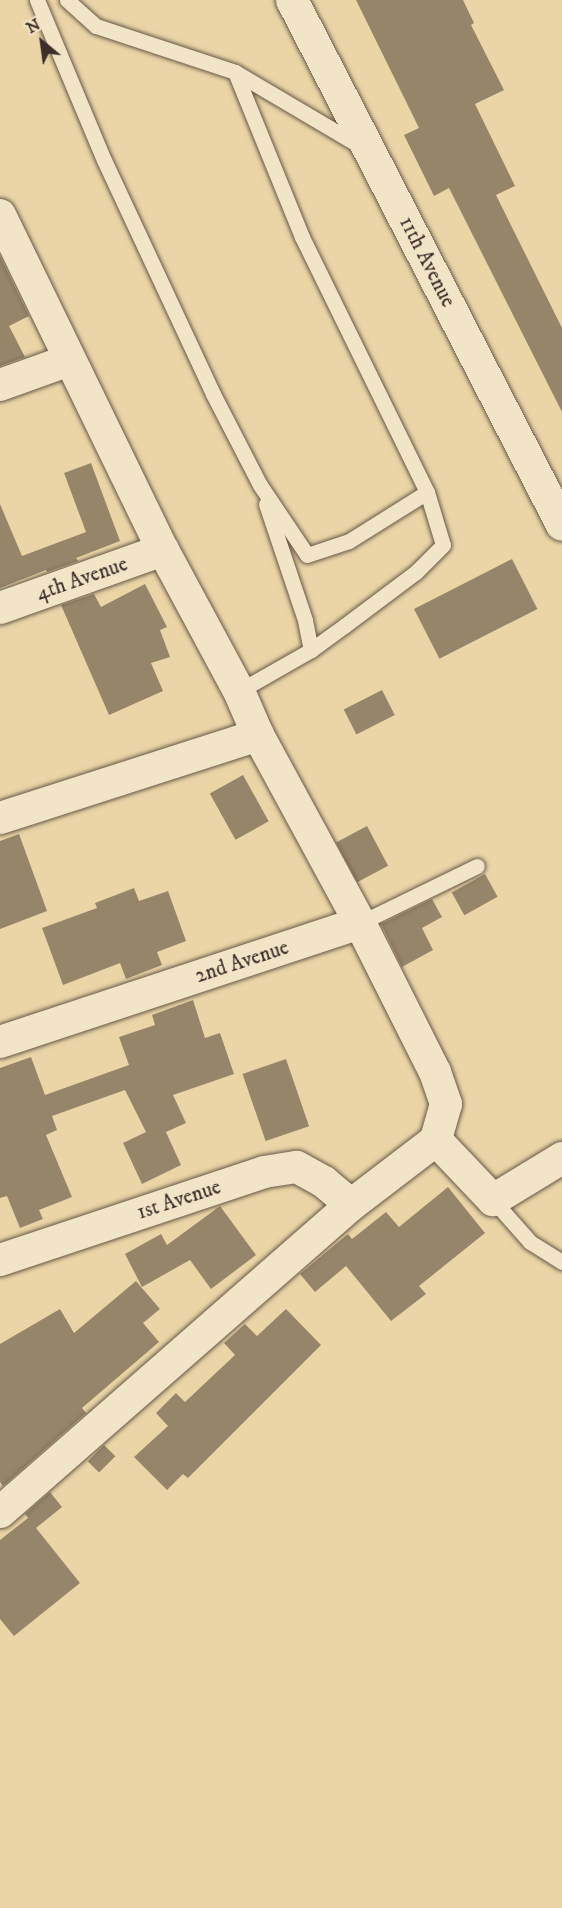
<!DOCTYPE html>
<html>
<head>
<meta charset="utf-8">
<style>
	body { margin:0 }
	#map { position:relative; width:562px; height:1908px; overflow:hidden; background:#ebd5a7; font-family:"IM FELL DW Pica",serif }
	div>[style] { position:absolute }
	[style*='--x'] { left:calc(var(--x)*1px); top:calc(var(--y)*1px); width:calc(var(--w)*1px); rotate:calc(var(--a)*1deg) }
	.building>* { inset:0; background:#97856a; transform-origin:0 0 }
	.roads { filter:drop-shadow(0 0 2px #685848) drop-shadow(0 0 2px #685848) }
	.lane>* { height:15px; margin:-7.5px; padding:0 7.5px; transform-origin:7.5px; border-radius:7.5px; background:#f2e4c6 }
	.street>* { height:32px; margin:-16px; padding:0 16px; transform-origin:16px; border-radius:16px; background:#f2e4c6 }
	span { translate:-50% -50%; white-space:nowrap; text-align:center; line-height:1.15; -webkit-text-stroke:4.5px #f2e4c6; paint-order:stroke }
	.street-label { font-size:21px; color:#3c2e28 }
	.north { position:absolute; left:12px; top:12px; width:60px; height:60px; -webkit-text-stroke:4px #f2e4c6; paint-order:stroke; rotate:331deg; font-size:16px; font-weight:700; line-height:24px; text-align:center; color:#3c2e28 }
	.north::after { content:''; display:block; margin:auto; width:21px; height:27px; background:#3c2e28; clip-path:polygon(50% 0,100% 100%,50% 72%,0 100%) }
</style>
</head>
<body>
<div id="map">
	<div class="building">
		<div style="clip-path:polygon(356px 0,463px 0,474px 23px,471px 25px,504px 90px,475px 104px,515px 186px,496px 195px,562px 328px,562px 412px,449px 188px,434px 196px,404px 135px,419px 128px)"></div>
		<div style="clip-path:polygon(0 256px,29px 316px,9px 326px,25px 357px,0 366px)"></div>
		<div style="clip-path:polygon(91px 463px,120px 541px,76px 558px,78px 561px,47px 572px,46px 570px,0 588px,0 504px,22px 556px,86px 532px,64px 473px)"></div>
		<div style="left:512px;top:559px;width:56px;height:110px;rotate:63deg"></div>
		<div style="clip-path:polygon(145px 584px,167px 627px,160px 630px,170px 657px,151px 663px,163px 691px,109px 715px,61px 605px,94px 594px,101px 607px)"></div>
		<div style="left:382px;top:690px;width:28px;height:43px;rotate:63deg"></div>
		<div style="left:243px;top:775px;width:53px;height:38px;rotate:61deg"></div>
		<div style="left:367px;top:826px;width:45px;height:35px;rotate:62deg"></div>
		<div style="clip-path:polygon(19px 834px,47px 911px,0 929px,0 841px)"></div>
		<div style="left:485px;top:874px;width:26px;height:38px;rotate:61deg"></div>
		<div style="clip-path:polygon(134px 888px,139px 901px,168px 891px,186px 941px,157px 952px,162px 965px,126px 979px,120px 963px,63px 985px,42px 928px,97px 908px,95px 903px)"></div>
		<div style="clip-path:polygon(432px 899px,442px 917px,422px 928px,433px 950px,402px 967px,381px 924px)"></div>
		<div style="clip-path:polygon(193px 1000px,205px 1038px,220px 1033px,234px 1074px,173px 1095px,186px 1123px,166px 1132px,181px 1165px,142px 1184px,123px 1143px,146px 1132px,125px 1090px,52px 1116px,57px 1130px,46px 1135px,72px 1197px,39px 1210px,43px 1219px,20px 1228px,7px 1196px,0 1198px,0 1068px,31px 1057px,45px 1095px,129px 1065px,119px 1037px,155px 1025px,152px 1015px)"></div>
		<div style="left:286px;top:1059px;width:71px;height:46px;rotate:71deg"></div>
		<div style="clip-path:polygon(448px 1187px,485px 1233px,419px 1286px,426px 1294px,391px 1321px,346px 1266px,315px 1292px,300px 1274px,348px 1234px,352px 1239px,386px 1212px,399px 1227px)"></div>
		<div style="clip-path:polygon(220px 1206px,256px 1255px,211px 1289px,190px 1260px,142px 1287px,125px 1254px,161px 1234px,167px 1245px)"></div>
		<div style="clip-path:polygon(136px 1281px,160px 1309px,143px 1323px,159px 1342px,82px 1408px,86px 1413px,3px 1486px,0 1482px,0 1344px,60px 1309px,74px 1333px)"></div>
		<div style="clip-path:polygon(286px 1309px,321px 1345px,188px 1478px,183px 1474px,167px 1490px,134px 1457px,168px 1426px,156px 1413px,176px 1393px,185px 1402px,235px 1355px,224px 1343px,245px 1324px,257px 1336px)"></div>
		<div style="left:104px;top:1445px;width:16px;height:23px;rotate:45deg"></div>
		<div style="clip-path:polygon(50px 1492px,62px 1507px,36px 1528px,80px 1583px,14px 1636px,0 1619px,0 1540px,28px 1518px,25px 1514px)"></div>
	</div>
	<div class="roads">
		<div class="lane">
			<div style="--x:37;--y:0;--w:173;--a:67.3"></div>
			<div style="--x:104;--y:160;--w:258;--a:65"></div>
			<div style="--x:213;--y:394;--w:102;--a:62.7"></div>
			<div style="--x:260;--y:485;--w:84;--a:56.1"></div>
			<div style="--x:307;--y:555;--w:44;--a:-18.4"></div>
			<div style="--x:349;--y:541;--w:92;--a:-32.1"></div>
			<div style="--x:427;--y:492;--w:55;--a:73.2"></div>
			<div style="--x:443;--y:545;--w:38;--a:135"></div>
			<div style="--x:416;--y:572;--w:90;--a:143.1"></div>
			<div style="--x:344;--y:626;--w:41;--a:144"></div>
			<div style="--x:311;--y:650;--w:83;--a:150.3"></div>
			<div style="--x:67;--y:0;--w:39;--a:42"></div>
			<div style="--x:96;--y:26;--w:146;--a:18.3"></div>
			<div style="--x:235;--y:72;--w:147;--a:30.6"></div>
			<div style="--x:235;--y:72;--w:178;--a:67.9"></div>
			<div style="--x:302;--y:237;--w:284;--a:63.9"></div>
			<div style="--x:266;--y:504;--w:122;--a:71.4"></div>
			<div style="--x:305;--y:620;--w:31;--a:79"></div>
			<div style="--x:360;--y:923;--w:130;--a:-26"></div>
			<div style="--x:493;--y:1200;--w:56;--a:48.6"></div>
			<div style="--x:530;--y:1242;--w:38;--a:32"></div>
		</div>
		<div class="street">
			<div style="--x:292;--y:0;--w:590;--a:62.78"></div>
			<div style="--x:0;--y:215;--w:373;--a:64.1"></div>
			<div style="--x:163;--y:550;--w:160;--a:61.7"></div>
			<div style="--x:239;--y:691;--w:48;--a:66.6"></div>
			<div style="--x:258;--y:735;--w:214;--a:61.5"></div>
			<div style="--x:360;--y:923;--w:167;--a:63.3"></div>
			<div style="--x:435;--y:1072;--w:34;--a:71"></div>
			<div style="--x:446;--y:1104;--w:37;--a:106"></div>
			<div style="--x:436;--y:1140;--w:107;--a:142.6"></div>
			<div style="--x:351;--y:1205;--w:466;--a:138.8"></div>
			<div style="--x:0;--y:385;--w:74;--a:-19.7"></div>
			<div style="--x:0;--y:608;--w:173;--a:-19.6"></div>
			<div style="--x:0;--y:818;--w:271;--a:-17.8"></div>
			<div style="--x:0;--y:1042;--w:379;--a:-18.3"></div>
			<div style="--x:436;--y:1140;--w:83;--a:46.5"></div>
			<div style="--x:493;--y:1200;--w:81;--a:-31.3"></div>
			<div style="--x:0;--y:1260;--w:278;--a:-18.4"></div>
			<div style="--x:264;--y:1172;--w:33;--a:-9"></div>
			<div style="--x:297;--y:1167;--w:31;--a:29"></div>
			<div style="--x:324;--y:1182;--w:35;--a:40"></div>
		</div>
	</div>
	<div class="street-label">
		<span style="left:427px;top:262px;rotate:63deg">11th Avenue</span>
		<span style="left:82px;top:579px;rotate:-19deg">4th Avenue</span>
		<span style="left:242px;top:962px;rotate:-18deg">2nd Avenue</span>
		<span style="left:179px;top:1200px;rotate:-18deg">1st Avenue</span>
	</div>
	<div class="north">N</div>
</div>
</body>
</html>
